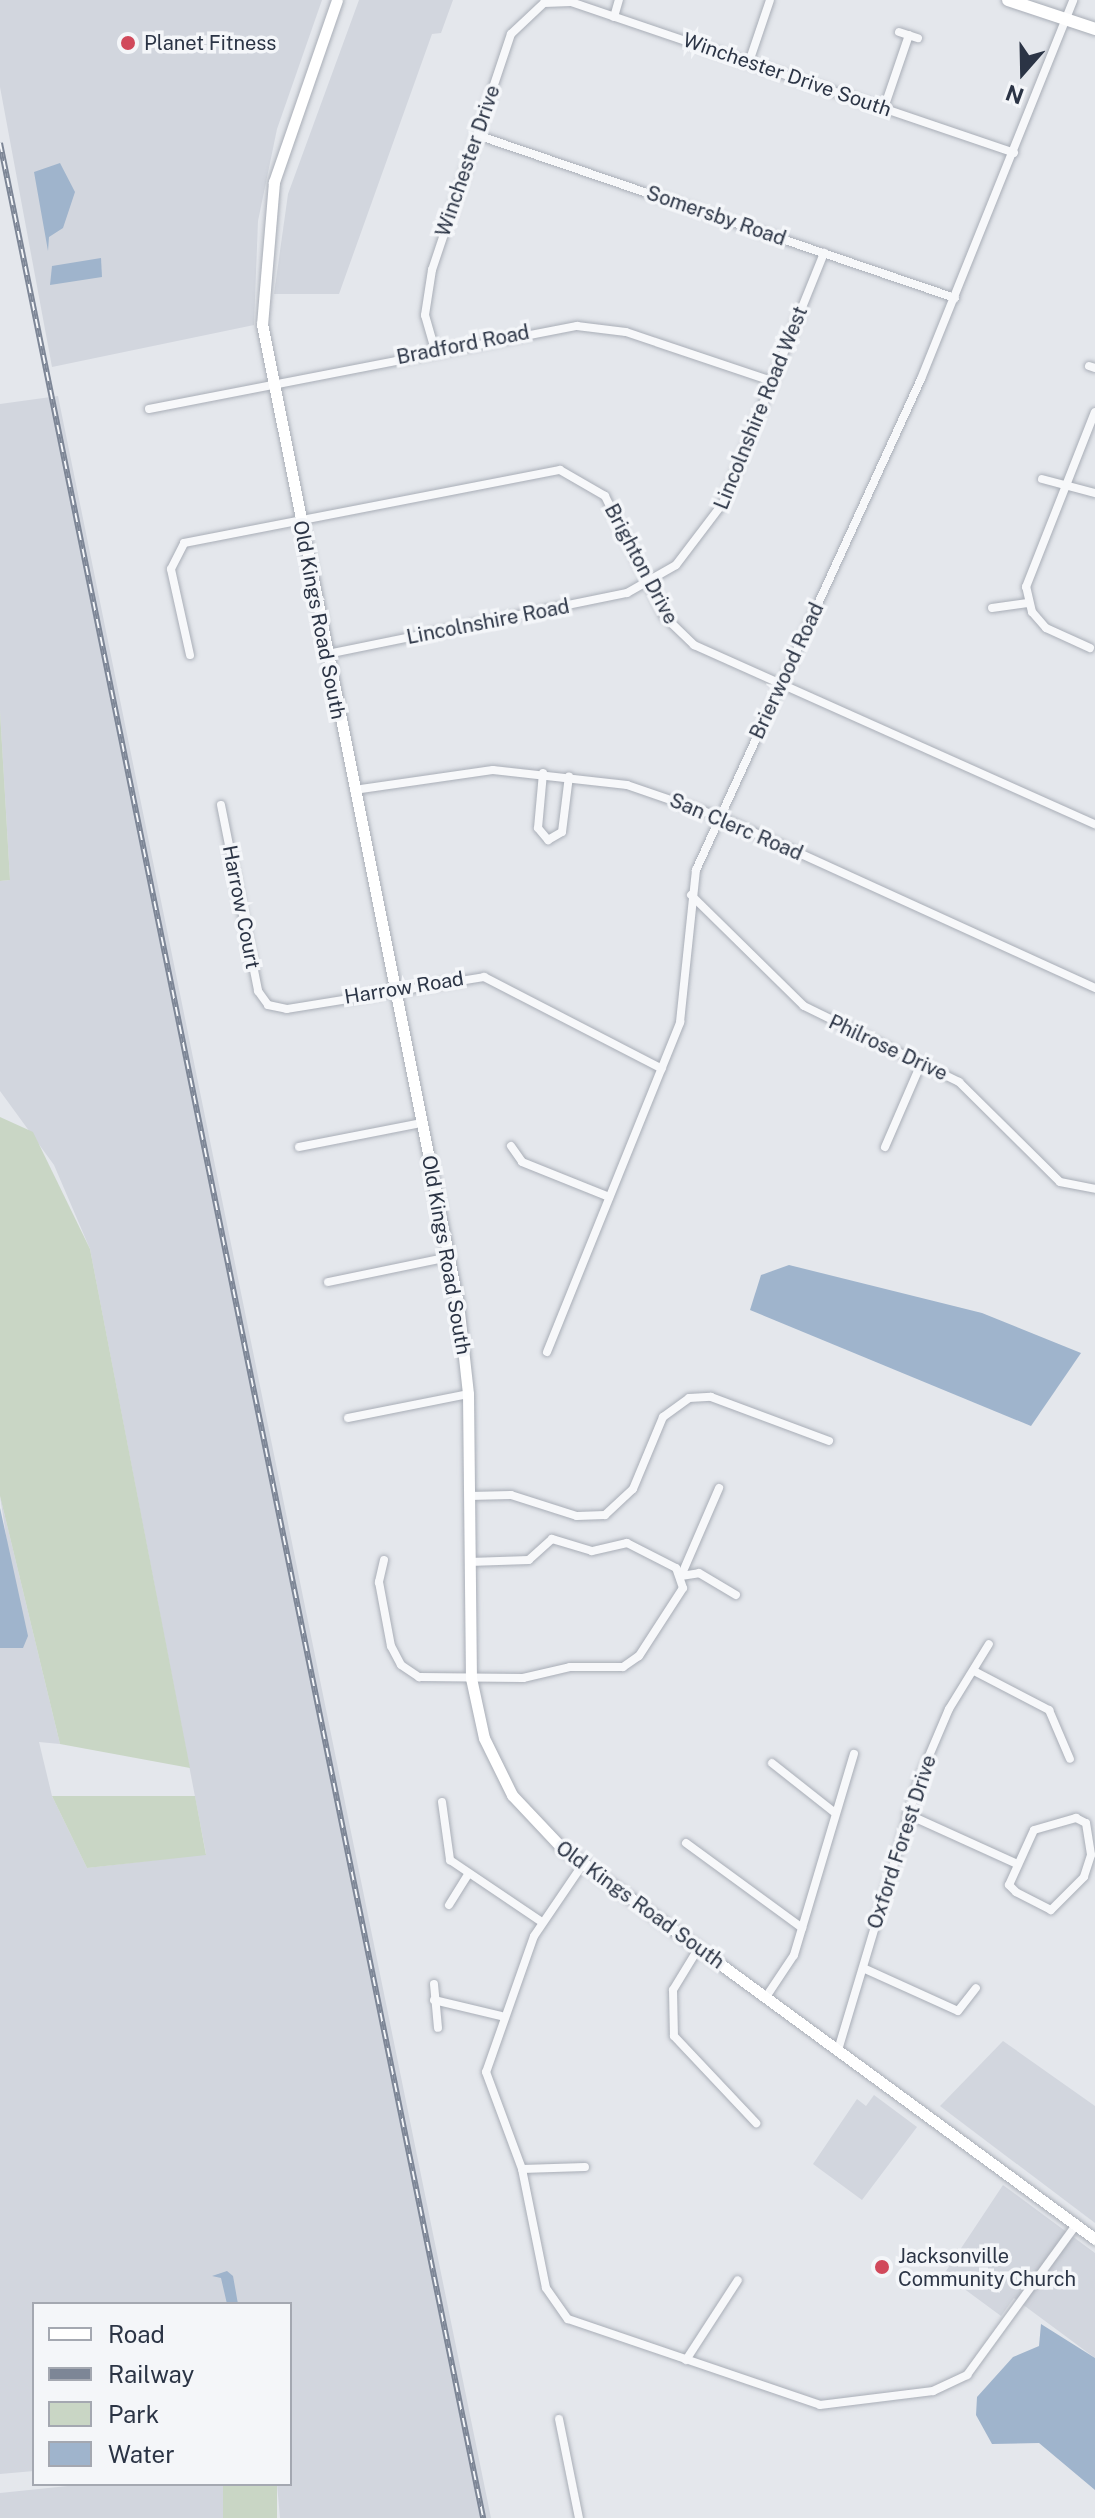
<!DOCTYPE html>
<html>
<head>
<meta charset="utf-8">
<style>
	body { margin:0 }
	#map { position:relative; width:1095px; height:2518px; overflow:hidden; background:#e4e7ec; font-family:"Public Sans",sans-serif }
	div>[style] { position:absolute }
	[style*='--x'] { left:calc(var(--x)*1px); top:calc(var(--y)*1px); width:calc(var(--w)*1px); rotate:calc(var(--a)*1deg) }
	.built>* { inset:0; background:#d2d6de }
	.green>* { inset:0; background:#c9d6c5; transform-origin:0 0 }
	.water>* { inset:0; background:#9fb4cc }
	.roads { filter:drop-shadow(0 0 2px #a9aeb7) drop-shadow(0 0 2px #a9aeb7) }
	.street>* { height:8px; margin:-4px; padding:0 4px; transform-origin:4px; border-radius:4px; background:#f7f8fa }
	.secondary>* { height:11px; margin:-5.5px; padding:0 5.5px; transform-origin:5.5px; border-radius:5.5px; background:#fff }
	.primary>* { height:12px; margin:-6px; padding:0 6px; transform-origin:6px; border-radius:6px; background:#fff }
	.rail>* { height:6px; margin-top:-3px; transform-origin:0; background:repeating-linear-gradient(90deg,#f4f6f9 0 9px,#7d8696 0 18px); box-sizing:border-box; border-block:2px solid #7d8696 }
	.dots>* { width:22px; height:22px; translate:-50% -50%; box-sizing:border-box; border:4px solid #f4f6f9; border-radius:50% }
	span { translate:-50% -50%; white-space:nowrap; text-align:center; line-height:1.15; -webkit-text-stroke:7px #f4f6f9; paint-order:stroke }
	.poi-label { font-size:20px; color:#2b3445 }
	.left { translate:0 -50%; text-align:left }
	.street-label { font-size:20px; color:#2b3445 }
	.legend { position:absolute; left:32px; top:2302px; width:260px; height:184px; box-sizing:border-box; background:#f4f6f9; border:2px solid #a4a8b1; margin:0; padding:10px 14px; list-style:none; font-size:24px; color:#2b3445 }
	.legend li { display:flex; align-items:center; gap:16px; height:40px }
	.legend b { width:40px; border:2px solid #a4a8b1 }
	.north { position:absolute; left:983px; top:32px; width:80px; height:80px; -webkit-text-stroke:6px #f4f6f9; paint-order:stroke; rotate:200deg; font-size:22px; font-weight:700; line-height:32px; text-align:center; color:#2b3445 }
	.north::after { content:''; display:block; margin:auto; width:28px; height:36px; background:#2b3445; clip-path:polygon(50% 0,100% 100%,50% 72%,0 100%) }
</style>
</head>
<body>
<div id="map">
	<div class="built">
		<div style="clip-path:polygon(0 0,322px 0,277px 129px,258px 221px,254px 325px,52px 367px,0 87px)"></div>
		<div style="clip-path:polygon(359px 0,453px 0,441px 33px,432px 34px,339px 294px,274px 294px,288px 194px)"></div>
		<div style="clip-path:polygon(58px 396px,491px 2518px,280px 2518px,277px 2484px,290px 2484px,290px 2304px,34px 2304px,34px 2471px,0 2474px,0 1648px,23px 1648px,0 1496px,60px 1744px,39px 1742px,52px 1796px,87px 1868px,206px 1854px,90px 1249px,54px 1165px,0 1091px,0 881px,10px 880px,0 711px,0 404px)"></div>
		<div style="clip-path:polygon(1003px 2041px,1095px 2106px,1095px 2223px,940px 2106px)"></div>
		<div style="clip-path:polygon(874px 2095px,917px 2127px,862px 2200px,813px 2164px,857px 2099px,866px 2106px)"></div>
		<div style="clip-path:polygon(1003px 2185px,1095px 2253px,1095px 2358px,1014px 2298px,1001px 2316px,944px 2274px)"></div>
		<div style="clip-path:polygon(87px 2484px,223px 2484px,226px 2518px,0 2518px,0 2493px)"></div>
	</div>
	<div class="green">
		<div style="clip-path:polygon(0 711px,10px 880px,0 881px)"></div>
		<div style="clip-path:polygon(0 1117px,33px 1132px,90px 1249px,190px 1768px,60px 1744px,0 1496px)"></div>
		<div style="clip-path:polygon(52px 1796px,195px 1796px,206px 1855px,87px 1868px)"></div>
		<div style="left:223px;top:2484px;width:54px;height:34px"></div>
	</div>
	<div class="water">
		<div style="clip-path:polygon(60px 163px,75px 192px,63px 228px,49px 237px,48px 251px,34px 172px)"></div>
		<div style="clip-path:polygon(101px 258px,102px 277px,50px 285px,52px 266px)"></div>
		<div style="clip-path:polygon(789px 1265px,982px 1313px,1081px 1353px,1031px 1426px,750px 1310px,761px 1275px)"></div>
		<div style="clip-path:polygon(0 1508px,28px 1636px,23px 1648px,0 1648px)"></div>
		<div style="clip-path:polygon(227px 2271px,233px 2276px,238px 2304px,227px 2304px,221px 2278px,212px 2276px)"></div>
		<div style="clip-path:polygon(1041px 2324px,1095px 2358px,1095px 2490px,1039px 2443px,992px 2444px,976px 2415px,977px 2397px,1013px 2357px,1039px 2346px)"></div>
	</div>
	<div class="roads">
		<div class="street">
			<div style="--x:614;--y:17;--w:18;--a:-74"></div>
			<div style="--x:899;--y:32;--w:20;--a:18"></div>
			<div style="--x:749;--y:62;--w:65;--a:-71.3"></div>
			<div style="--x:884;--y:108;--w:77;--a:-71.1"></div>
			<div style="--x:477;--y:135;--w:505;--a:18.83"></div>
			<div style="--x:435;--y:350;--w:36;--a:-106"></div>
			<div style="--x:425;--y:315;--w:46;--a:-81.2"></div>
			<div style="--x:432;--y:270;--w:249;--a:-71.5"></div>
			<div style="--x:511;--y:34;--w:45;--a:-43.2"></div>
			<div style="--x:544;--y:3;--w:27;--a:-2"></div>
			<div style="--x:571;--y:2;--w:468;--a:18.8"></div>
			<div style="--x:1089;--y:366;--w:6;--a:18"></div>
			<div style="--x:149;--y:409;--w:436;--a:-11"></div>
			<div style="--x:577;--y:326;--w:49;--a:7"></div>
			<div style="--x:626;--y:332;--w:154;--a:18.6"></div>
			<div style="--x:1042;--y:479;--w:55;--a:14.8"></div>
			<div style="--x:992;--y:608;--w:36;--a:-8"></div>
			<div style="--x:1090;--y:648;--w:48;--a:-155.6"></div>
			<div style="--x:1046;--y:628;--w:21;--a:-131"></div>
			<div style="--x:1032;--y:612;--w:26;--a:-103"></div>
			<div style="--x:1026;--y:587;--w:188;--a:-68.5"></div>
			<div style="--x:327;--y:654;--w:306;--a:-11.5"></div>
			<div style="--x:627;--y:593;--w:56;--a:-29.7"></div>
			<div style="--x:676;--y:565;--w:78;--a:-52.8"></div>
			<div style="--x:723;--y:503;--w:270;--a:-68"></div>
			<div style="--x:190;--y:655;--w:88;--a:-102.5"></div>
			<div style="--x:171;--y:569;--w:29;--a:-63"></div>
			<div style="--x:184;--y:543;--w:383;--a:-11"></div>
			<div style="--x:560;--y:470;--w:52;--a:30"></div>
			<div style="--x:605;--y:496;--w:134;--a:63.8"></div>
			<div style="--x:664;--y:616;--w:42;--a:44"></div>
			<div style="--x:694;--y:645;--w:439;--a:24.1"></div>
			<div style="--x:543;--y:773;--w:55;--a:95.2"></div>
			<div style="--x:538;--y:828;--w:16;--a:50"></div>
			<div style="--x:548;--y:840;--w:16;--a:-30"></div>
			<div style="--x:562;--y:832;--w:56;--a:-82.9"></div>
			<div style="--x:354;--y:790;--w:140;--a:-8.2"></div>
			<div style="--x:493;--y:770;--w:135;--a:6.4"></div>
			<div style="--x:627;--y:785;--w:98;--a:19"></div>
			<div style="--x:720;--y:817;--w:412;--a:24.5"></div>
			<div style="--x:221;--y:805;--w:190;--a:78.7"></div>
			<div style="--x:258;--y:991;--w:17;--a:54"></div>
			<div style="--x:268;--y:1005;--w:19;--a:12"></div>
			<div style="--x:287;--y:1009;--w:200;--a:-9.2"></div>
			<div style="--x:484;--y:977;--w:200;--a:27.3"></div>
			<div style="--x:691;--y:895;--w:158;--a:44.5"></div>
			<div style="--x:804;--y:1006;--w:173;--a:26.1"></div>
			<div style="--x:959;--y:1082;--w:142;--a:44.7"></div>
			<div style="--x:1060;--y:1182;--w:36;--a:11"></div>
			<div style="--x:511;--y:1146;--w:19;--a:55"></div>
			<div style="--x:522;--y:1162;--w:94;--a:21.9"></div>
			<div style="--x:299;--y:1147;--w:124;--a:-11.1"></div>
			<div style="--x:885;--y:1147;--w:90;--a:-66.6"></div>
			<div style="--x:328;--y:1282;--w:124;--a:-11.7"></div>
			<div style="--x:547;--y:1352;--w:356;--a:-68"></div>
			<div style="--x:680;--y:1022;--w:153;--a:-84"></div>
			<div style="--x:696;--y:870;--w:540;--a:-65.38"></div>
			<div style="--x:921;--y:379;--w:408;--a:-68.1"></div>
			<div style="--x:348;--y:1418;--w:122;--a:-11.3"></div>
			<div style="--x:469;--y:1496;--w:42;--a:-1.4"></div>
			<div style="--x:511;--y:1495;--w:69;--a:17.7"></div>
			<div style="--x:577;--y:1516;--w:28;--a:-2"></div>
			<div style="--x:605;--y:1515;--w:38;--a:-43"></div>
			<div style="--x:633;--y:1489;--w:78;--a:-67.4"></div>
			<div style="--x:663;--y:1417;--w:32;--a:-36"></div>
			<div style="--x:689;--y:1398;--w:22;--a:-3"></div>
			<div style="--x:711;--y:1397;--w:126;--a:20.4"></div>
			<div style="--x:384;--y:1560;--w:23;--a:103"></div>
			<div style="--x:379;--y:1582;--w:65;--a:79.4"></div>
			<div style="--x:391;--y:1646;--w:21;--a:62"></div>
			<div style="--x:401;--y:1665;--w:22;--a:34"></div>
			<div style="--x:419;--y:1677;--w:104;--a:0.6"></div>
			<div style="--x:523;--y:1678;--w:48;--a:-13.2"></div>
			<div style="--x:570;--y:1667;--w:53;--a:0"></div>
			<div style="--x:623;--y:1667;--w:19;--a:-35"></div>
			<div style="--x:639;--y:1656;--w:81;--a:-57.1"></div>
			<div style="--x:683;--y:1588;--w:21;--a:-109"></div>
			<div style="--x:676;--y:1568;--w:55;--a:-153"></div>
			<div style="--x:627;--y:1543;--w:36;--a:167"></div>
			<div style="--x:592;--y:1551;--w:42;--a:-163.3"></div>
			<div style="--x:552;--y:1539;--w:31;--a:138"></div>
			<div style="--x:529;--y:1560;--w:60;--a:178.1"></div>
			<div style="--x:681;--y:1576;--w:96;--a:-66.6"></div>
			<div style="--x:681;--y:1576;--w:18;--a:-9"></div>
			<div style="--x:699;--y:1573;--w:43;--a:30.7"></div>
			<div style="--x:974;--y:1671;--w:85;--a:27.5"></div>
			<div style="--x:1049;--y:1710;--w:53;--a:66.8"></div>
			<div style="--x:772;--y:1763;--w:80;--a:38.4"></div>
			<div style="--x:442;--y:1802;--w:59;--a:82.1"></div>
			<div style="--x:450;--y:1860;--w:111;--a:34"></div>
			<div style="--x:907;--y:1814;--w:121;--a:24.4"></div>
			<div style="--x:1076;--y:1818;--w:11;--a:27"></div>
			<div style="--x:1086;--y:1823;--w:32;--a:81"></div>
			<div style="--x:1091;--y:1855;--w:23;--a:108"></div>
			<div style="--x:1084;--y:1877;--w:47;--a:135"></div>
			<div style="--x:1051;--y:1910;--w:39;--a:-153"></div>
			<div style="--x:1016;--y:1892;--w:10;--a:-135"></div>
			<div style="--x:1009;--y:1885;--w:60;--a:-65.6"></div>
			<div style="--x:1034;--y:1830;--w:44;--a:-15.9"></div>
			<div style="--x:686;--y:1843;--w:144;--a:36.2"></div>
			<div style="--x:583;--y:1864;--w:87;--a:124.2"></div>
			<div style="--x:534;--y:1936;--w:144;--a:109.4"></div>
			<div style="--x:486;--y:2072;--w:103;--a:69.6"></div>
			<div style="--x:522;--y:2169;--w:121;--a:78.6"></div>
			<div style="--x:546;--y:2288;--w:38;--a:55"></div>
			<div style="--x:568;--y:2319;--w:266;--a:18.8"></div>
			<div style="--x:820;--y:2405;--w:114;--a:-7.1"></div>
			<div style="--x:933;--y:2391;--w:38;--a:-25"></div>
			<div style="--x:967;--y:2375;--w:185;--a:-54"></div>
			<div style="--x:449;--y:1905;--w:36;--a:-58"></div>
			<div style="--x:698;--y:1949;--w:48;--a:121.4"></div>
			<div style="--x:673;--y:1990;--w:46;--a:88.8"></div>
			<div style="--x:674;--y:2036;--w:120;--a:46.7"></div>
			<div style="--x:863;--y:1968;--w:104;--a:24.4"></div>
			<div style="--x:958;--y:2011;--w:29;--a:-52"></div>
			<div style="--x:434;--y:1984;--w:44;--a:84.8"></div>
			<div style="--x:766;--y:1997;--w:50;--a:-56.3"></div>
			<div style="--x:794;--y:1955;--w:210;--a:-73.4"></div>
			<div style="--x:434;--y:2000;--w:69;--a:13.4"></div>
			<div style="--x:838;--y:2050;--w:285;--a:-73.3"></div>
			<div style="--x:920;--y:1777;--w:74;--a:-66.9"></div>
			<div style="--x:949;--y:1709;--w:76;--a:-58.4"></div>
			<div style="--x:522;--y:2169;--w:63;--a:-1.8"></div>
			<div style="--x:686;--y:2360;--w:95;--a:-57"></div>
			<div style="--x:559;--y:2419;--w:101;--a:78.6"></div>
		</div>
		<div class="secondary">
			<div style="--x:337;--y:0;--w:193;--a:109.1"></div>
			<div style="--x:274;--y:182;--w:143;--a:94.8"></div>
			<div style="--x:262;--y:324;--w:998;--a:78.68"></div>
			<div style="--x:458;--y:1303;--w:92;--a:83.7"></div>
			<div style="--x:468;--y:1394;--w:284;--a:89.4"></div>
			<div style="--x:471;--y:1678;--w:61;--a:77.8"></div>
			<div style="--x:484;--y:1738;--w:64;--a:63.8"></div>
			<div style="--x:512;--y:1795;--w:73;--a:46.7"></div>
			<div style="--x:562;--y:1848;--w:661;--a:36.26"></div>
		</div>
		<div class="primary">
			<div style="--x:1008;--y:0;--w:92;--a:18.4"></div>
		</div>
	</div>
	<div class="rail">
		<div style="--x:0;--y:143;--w:2424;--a:78.5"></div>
	</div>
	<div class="dots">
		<div style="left:128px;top:43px;background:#d1495b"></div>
		<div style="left:882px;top:2267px;background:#d1495b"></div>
	</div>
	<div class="poi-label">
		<span class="left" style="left:144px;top:43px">Planet Fitness</span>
		<span class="left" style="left:898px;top:2268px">Jacksonville<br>Community Church</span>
	</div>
	<div class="street-label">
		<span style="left:787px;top:75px;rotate:19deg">Winchester Drive South</span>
		<span style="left:468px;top:161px;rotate:-71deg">Winchester Drive</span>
		<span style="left:716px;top:216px;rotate:19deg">Somersby Road</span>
		<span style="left:463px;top:345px;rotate:-11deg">Bradford Road</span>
		<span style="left:761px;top:408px;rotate:-68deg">Lincolnshire Road West</span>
		<span style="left:641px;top:564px;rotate:62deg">Brighton Drive</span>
		<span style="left:319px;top:620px;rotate:79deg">Old Kings Road South</span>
		<span style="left:488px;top:622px;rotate:-11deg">Lincolnshire Road</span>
		<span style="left:787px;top:671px;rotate:-65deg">Brierwood Road</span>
		<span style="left:736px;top:827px;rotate:23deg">San Clerc Road</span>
		<span style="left:241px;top:907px;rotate:79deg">Harrow Court</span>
		<span style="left:404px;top:988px;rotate:-9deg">Harrow Road</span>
		<span style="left:888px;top:1048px;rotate:25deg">Philrose Drive</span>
		<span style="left:446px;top:1255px;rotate:80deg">Old Kings Road South</span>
		<span style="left:902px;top:1842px;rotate:-72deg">Oxford Forest Drive</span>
		<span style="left:640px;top:1905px;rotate:36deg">Old Kings Road South</span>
	</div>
	<ul class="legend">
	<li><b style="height:10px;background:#fff"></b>Road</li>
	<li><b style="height:10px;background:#7d8696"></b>Railway</li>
	<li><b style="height:22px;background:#c9d6c5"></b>Park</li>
	<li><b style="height:22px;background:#9fb4cc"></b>Water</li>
	</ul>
	<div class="north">N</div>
</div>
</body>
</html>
